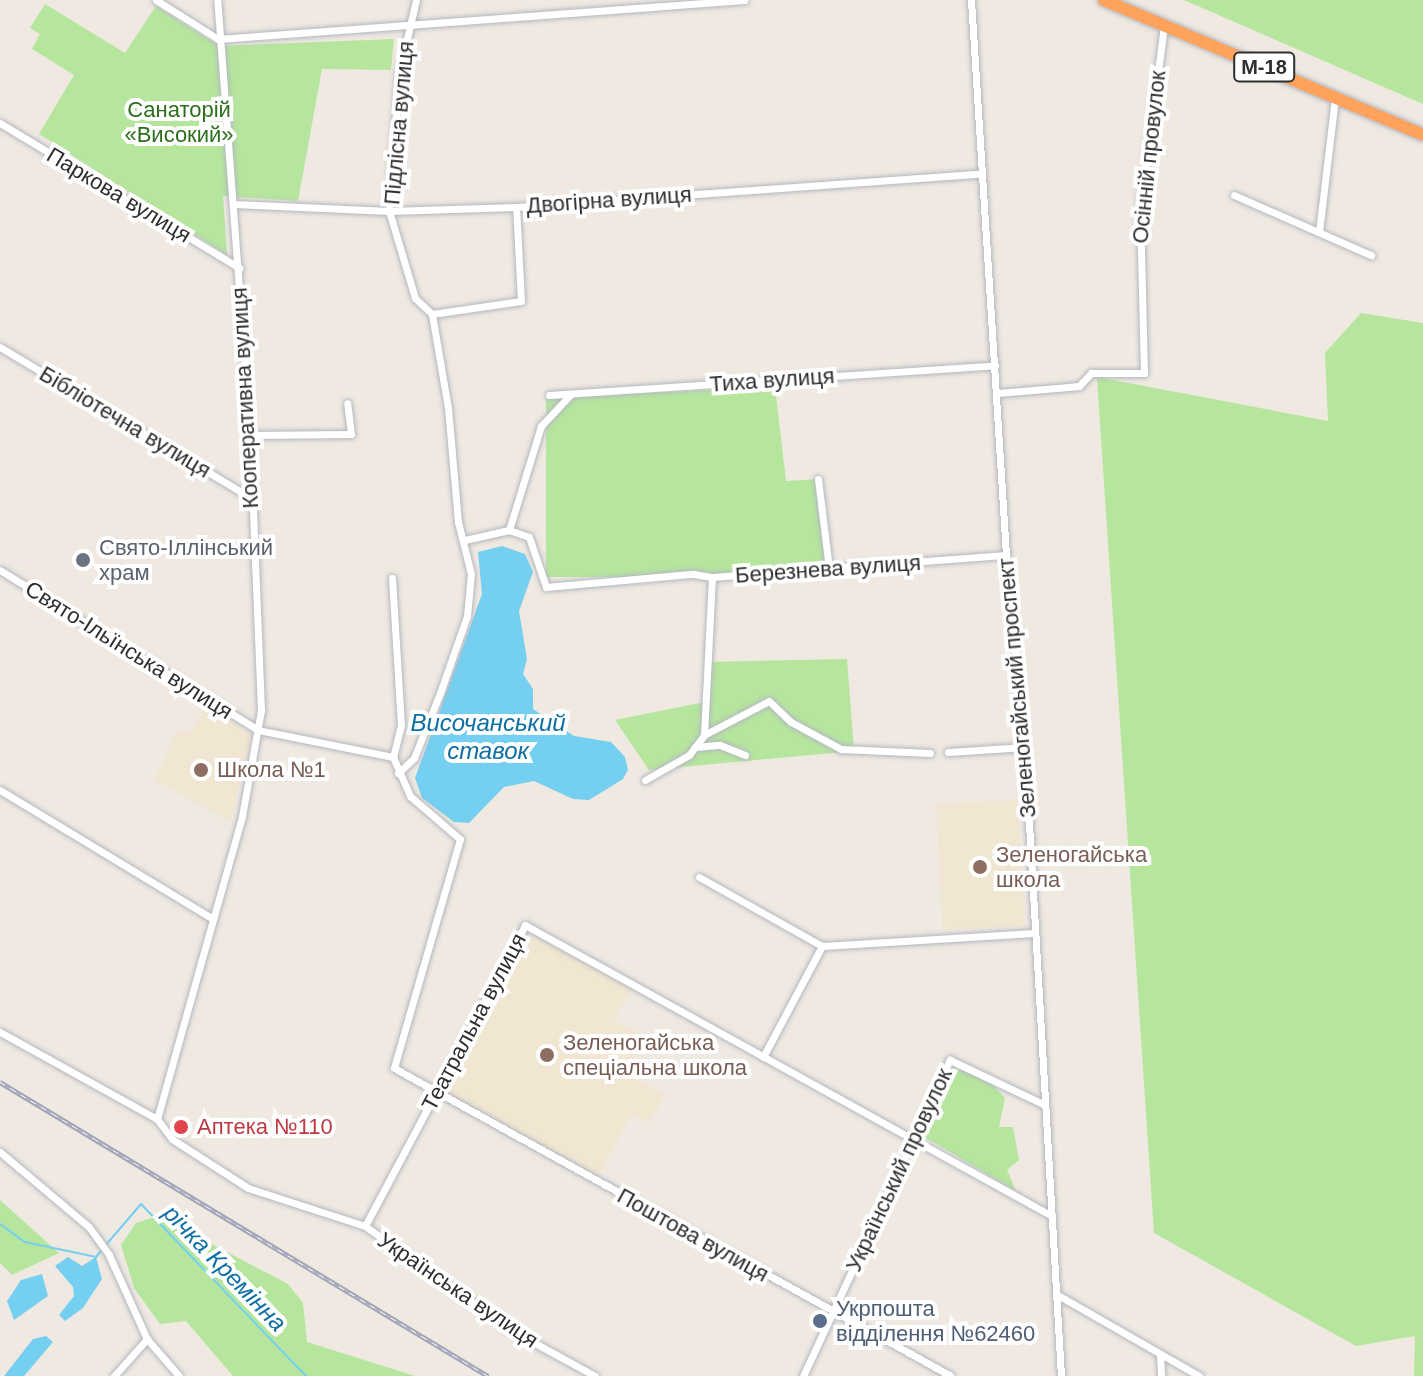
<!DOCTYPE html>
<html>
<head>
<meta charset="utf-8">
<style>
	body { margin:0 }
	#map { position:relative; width:1423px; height:1376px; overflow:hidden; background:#efe9e1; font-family:Helvetica,sans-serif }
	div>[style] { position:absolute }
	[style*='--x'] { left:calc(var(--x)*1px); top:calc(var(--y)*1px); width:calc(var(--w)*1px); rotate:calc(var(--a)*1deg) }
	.education>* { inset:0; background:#f0e6d1; transform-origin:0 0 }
	.green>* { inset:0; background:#b6e59e }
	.water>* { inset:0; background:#75cff0 }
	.stream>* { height:2px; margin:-1px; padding:0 1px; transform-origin:1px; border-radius:1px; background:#75cff0 }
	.roads { filter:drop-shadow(0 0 2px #b4b7c1) drop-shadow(0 0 2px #b4b7c1) }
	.street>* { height:7px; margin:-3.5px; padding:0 3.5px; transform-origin:3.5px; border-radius:3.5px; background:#fff }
	.highway>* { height:12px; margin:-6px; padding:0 6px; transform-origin:6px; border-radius:6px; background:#ffa35c }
	.rail>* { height:5px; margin-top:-2.5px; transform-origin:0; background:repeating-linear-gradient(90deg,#fff 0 6px,#a3a6b8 0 12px); box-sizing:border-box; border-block:2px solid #a3a6b8 }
	.dots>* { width:22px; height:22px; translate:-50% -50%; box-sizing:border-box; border:4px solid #fff; border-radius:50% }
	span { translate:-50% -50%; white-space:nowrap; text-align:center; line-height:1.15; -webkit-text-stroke:8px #fff; paint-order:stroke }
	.shield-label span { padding:2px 6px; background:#fff; border:2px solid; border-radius:6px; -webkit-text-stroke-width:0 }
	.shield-label { font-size:20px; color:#2e2e2e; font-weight:700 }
	.park-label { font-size:22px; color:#2c6e1b }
	.street-label { font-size:22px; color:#2e2e2e }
	.worship-label { font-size:22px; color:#5b616d }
	.left { translate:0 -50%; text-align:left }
	.education-label { font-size:22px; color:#785e54 }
	.health-label { font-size:22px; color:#be3a42 }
	.service-label { font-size:22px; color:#4e5e75 }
	.water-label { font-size:24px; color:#0d6fa3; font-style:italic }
</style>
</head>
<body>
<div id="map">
	<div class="education">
		<div style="clip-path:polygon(206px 707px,252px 734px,230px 821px,154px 780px,178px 730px,190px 733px)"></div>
		<div style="left:1018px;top:800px;width:126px;height:82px;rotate:87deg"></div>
		<div style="clip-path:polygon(527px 929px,632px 988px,614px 1020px,645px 1037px,625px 1073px,665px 1095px,649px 1123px,632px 1114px,596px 1180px,438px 1093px)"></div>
	</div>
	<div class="green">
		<div style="clip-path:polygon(1184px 0,1423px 0,1423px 104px)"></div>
		<div style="clip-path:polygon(45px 4px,125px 53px,156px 6px,219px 46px,394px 39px,391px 70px,322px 69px,298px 201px,223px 196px,227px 255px,39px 134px,74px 75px,32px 49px,40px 34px,30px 28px)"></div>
		<div style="clip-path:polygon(1361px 313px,1423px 323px,1423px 1376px,1414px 1376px,1415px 1336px,1356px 1346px,1154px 1233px,1097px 377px,1328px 421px,1325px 353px)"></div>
		<div style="clip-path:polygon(775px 387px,786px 481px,818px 479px,829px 569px,712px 577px,546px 577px,546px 398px)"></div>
		<div style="clip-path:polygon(847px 659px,854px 751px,649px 770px,615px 720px,710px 701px,706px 662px)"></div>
		<div style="clip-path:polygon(953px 1067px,990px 1082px,1005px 1098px,999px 1127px,1013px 1127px,1019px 1160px,1007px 1170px,1016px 1191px,921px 1135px)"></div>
		<div style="clip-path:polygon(0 1200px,59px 1253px,12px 1275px,0 1263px)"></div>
		<div style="clip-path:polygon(158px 1216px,288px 1284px,303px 1303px,307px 1342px,415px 1376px,233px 1376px,186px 1321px,160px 1324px,134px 1288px,121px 1245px,136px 1223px)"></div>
	</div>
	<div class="water">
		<div style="clip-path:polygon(502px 546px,525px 554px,533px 572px,519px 611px,527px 659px,523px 674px,533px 689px,533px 709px,574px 736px,611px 742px,625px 757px,628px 770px,623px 779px,589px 800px,573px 799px,534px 781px,504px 787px,469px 823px,454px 822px,422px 798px,415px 778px,482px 594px,478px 552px)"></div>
		<div style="clip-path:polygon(68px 1257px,82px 1266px,96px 1257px,102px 1279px,83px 1308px,65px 1321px,59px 1315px,74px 1296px,73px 1287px,55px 1266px)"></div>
		<div style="clip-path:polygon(42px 1274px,48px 1296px,14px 1320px,7px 1301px,21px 1280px)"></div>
		<div style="clip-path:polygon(46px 1336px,53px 1342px,24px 1376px,4px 1376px,33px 1339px)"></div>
	</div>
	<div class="stream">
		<div style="--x:0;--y:1224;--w:31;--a:36"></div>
		<div style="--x:25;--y:1242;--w:73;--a:11.9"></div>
		<div style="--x:96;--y:1257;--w:8;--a:-50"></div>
		<div style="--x:105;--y:1246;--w:55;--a:-49.4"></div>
		<div style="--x:141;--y:1204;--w:238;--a:46.2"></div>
	</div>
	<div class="roads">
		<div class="street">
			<div style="--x:156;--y:0;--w:73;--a:32.2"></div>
			<div style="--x:218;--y:39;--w:528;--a:-4.23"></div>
			<div style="--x:971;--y:0;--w:556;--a:86.39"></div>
			<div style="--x:1006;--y:555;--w:200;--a:84.5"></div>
			<div style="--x:1025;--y:754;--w:623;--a:86.69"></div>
			<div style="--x:0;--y:123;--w:280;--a:31.2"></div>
			<div style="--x:1234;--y:195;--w:150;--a:23.7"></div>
			<div style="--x:234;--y:204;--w:155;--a:2.6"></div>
			<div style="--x:389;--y:211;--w:127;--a:-1.8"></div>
			<div style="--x:516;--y:207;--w:467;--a:-4.1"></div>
			<div style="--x:1319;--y:232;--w:136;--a:-83.2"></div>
			<div style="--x:432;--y:314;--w:90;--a:-8.3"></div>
			<div style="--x:521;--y:301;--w:94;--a:-93"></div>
			<div style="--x:0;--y:347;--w:292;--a:31"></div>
			<div style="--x:998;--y:393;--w:81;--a:-4.9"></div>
			<div style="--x:1079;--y:386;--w:18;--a:-47"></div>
			<div style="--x:1091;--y:373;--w:53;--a:0"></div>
			<div style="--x:1144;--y:373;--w:165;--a:-91.4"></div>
			<div style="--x:1140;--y:208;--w:185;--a:-82.5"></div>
			<div style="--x:549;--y:395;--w:447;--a:-3.8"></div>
			<div style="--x:250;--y:435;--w:101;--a:-0.6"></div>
			<div style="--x:351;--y:434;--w:31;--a:-97"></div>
			<div style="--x:818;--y:479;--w:91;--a:83"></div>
			<div style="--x:509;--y:530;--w:109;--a:-72.9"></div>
			<div style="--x:541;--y:426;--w:44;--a:-46.8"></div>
			<div style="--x:465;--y:540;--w:45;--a:-12.8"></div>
			<div style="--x:509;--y:530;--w:21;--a:19"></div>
			<div style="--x:529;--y:537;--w:53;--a:71.2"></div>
			<div style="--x:546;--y:587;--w:148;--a:-5.1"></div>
			<div style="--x:693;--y:574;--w:19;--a:9"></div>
			<div style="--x:0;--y:570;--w:304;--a:31.8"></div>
			<div style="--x:258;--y:730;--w:138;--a:11.3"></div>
			<div style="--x:392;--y:578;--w:147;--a:86.5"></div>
			<div style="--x:401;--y:725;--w:33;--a:104"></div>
			<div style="--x:393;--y:757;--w:43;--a:66.4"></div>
			<div style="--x:410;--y:796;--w:66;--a:40.7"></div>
			<div style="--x:460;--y:839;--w:238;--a:106.1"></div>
			<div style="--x:394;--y:1068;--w:636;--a:28.94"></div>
			<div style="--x:704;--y:735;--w:158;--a:-87.1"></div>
			<div style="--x:712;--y:577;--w:295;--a:-4.3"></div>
			<div style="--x:695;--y:747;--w:25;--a:-5"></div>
			<div style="--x:720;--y:745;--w:27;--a:22"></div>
			<div style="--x:948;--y:752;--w:77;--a:-3.7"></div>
			<div style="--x:398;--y:773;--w:22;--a:-43"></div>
			<div style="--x:414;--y:758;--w:70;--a:-68.2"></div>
			<div style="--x:440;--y:693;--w:82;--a:-70.7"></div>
			<div style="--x:467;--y:616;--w:42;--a:-84.6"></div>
			<div style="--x:471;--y:574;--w:54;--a:-104"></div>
			<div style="--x:458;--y:522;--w:114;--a:-95"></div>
			<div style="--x:448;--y:408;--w:95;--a:-99.7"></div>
			<div style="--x:432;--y:314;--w:23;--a:-137"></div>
			<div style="--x:415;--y:298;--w:91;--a:-106.6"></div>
			<div style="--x:389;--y:211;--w:138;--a:-85.9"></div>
			<div style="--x:399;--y:73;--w:75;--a:-76.9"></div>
			<div style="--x:645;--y:780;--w:51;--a:-29.6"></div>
			<div style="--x:689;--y:755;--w:25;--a:-53"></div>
			<div style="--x:704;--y:735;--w:73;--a:-27.6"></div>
			<div style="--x:769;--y:701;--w:30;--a:44"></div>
			<div style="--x:791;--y:722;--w:57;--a:28.4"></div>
			<div style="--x:841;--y:749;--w:89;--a:2.6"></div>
			<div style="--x:0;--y:790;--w:249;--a:31.2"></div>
			<div style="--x:699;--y:877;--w:141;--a:29.3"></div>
			<div style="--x:822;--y:946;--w:213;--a:-3.5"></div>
			<div style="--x:0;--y:1032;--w:179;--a:29"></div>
			<div style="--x:157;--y:1119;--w:25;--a:53"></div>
			<div style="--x:172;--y:1139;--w:90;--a:32.8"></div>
			<div style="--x:248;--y:1188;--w:123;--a:18"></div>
			<div style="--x:365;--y:1226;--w:179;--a:35.5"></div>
			<div style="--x:511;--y:1330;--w:96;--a:28.7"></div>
			<div style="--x:763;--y:1057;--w:126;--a:-62"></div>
			<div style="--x:157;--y:1119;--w:315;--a:-74.3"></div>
			<div style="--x:242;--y:816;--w:108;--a:-79.8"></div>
			<div style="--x:261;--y:710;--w:275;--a:-92.3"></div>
			<div style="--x:250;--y:435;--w:436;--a:-94.3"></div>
			<div style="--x:0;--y:1152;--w:116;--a:40.1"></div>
			<div style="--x:89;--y:1227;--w:34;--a:54"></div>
			<div style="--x:109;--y:1255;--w:92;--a:65.7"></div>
			<div style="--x:147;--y:1339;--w:49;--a:49.1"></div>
			<div style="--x:365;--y:1226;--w:341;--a:-62"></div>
			<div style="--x:525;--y:925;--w:602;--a:28.91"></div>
			<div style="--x:1056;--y:1294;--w:165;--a:29.8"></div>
			<div style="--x:1160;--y:1354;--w:22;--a:87"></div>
			<div style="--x:114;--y:1376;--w:50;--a:-48.3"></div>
			<div style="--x:803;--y:1376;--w:349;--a:-65.1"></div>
			<div style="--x:950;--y:1060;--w:105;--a:25.3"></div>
		</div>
		<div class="highway">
			<div style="--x:1104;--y:0;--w:346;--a:22.9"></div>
		</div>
	</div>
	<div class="rail">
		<div style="--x:0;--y:1082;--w:570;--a:31.07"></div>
	</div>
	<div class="dots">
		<div style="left:83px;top:560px;background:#6b7280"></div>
		<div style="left:201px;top:770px;background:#8d6e63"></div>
		<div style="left:980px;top:867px;background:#8d6e63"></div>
		<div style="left:547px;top:1055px;background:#8d6e63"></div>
		<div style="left:181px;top:1127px;background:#e0444e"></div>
		<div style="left:820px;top:1321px;background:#5c6f8a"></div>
	</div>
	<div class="shield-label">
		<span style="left:1264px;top:67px">М-18</span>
	</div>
	<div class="park-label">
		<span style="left:179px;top:122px">Санаторій<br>«Високий»</span>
	</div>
	<div class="street-label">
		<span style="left:399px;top:123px;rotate:-85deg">Підлісна вулиця</span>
		<span style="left:1149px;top:157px;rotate:-84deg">Осінній провулок</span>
		<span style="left:119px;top:195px;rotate:31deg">Паркова вулиця</span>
		<span style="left:609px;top:200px;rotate:-4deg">Двогірна вулиця</span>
		<span style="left:772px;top:380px;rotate:-4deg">Тиха вулиця</span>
		<span style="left:245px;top:398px;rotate:-93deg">Кооперативна вулиця</span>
		<span style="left:125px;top:422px;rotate:31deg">Бібліотечна вулиця</span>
		<span style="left:828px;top:569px;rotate:-4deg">Березнева вулиця</span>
		<span style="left:129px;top:650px;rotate:32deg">Свято-Ільїнська вулиця</span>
		<span style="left:1017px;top:688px;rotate:-95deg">Зеленогайський проспект</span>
		<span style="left:474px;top:1022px;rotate:-62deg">Театральна вулиця</span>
		<span style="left:899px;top:1170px;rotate:-65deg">Український провулок</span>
		<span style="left:693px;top:1235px;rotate:29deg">Поштова вулиця</span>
		<span style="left:458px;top:1290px;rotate:34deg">Українська вулиця</span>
	</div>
	<div class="worship-label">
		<span class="left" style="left:99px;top:560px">Свято-Іллінський<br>храм</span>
	</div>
	<div class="education-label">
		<span class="left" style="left:217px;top:770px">Школа №1</span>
		<span class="left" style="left:996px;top:867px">Зеленогайська<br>школа</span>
		<span class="left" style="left:563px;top:1055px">Зеленогайська<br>спеціальна школа</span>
	</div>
	<div class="health-label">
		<span class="left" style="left:197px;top:1127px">Аптека №110</span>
	</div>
	<div class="service-label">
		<span class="left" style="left:836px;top:1321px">Укрпошта<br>відділення №62460</span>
	</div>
	<div class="water-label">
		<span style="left:488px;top:737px">Височанський<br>ставок</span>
		<span style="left:225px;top:1268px;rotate:46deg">річка Кремінна</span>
	</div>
</div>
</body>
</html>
